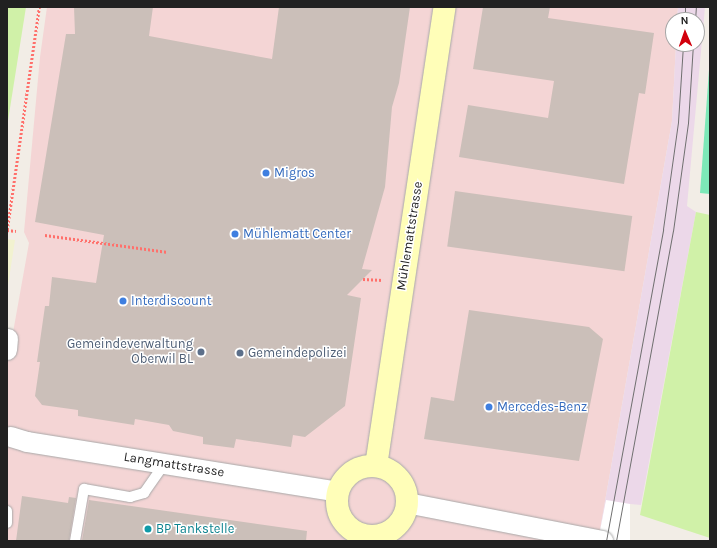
<!DOCTYPE html>
<html>
<head>
<meta charset="utf-8">
<style>
	body { margin:0 }
	#map { position:relative; width:717px; height:548px; overflow:hidden; background:#f2ede6; font-family:Karla,sans-serif }
	div>[style] { position:absolute }
	[style*='--x'] { left:calc(var(--x)*1px); top:calc(var(--y)*1px); width:calc(var(--w)*1px); rotate:calc(var(--a)*1deg) }
	.commercial>* { inset:0; background:#f4d5d5 }
	.industrial>* { inset:0; background:#ecd8e9 }
	.farmland>* { inset:0; background:#f2f2d0 }
	.grass>* { inset:0; background:#d0f1a8 }
	.pitch>* { inset:0; background:#7de8b8 }
	.pier>* { inset:0; background:#fff }
	.building>* { inset:0; background:#cbbfb9; transform-origin:0 0 }
	.path>* { height:2.5px; margin-top:-1.25px; transform-origin:0; background:repeating-linear-gradient(90deg,#ff706b 0 2px,transparent 0 4px) }
	.roads { filter:drop-shadow(0 0 1px #a8a8a8) drop-shadow(0 0 1px #a8a8a8) }
	.service>* { height:10px; margin:-5px; padding:0 5px; transform-origin:5px; border-radius:5px; background:#fff }
	.minor>* { height:20px; margin:-10px; padding:0 10px; transform-origin:10px; border-radius:10px; background:#fff }
	.secondary>* { height:22px; margin:-11px; padding:0 11px; transform-origin:11px; border-radius:11px; background:#fffeb8 }
	.secondary>.ring { margin:-11px; padding:0; box-sizing:content-box; background:none; border:22px solid #fffeb8; border-radius:50% }
	.tram>* { height:1px; margin:-0.5px; padding:0 0.5px; transform-origin:0.5px; border-radius:0.5px; background:#6f6f6f }
	.dots>* { width:11px; height:11px; translate:-50% -50%; box-sizing:border-box; border:2px solid #fff; border-radius:50% }
	span { translate:-50% -50%; white-space:nowrap; text-align:center; line-height:1.15; -webkit-text-stroke:3px #fff; paint-order:stroke }
	.shop-label { font-size:13px; color:#366cbe }
	.left { translate:0 -50%; text-align:left }
	.street-label { font-size:13px; color:#212121 }
	.service-label { font-size:13px; color:#4e5e75 }
	.right { translate:-100% -50%; text-align:right }
	.culture-label { font-size:13px; color:#0d838f }
	.frame { position:absolute; inset:0; border:8px solid #212121; pointer-events:none }
	.north { position:absolute; left:665px; top:12px; width:40px; height:40px; box-sizing:border-box; background:#fff; border:1px solid #a6a6a6; border-radius:50%; rotate:358deg; font-size:11px; font-weight:700; line-height:16px; text-align:center; color:#212121 }
	.north::after { content:''; display:block; margin:auto; width:14px; height:18px; background:#d2000d; clip-path:polygon(50% 0,100% 100%,50% 72%,0 100%) }
</style>
</head>
<body>
<div id="map">
	<div class="commercial">
		<div style="clip-path:polygon(47px 7px,678px 7px,677px 20px,673px 20px,673px 44px,676px 44px,672px 121px,598px 541px,7px 541px,7px 366px,29px 243px,24px 232px,40px 57px)"></div>
	</div>
	<div class="industrial">
		<div style="clip-path:polygon(678px 7px,705px 7px,687px 206px,696px 212px,641px 505px,630px 504px,630px 541px,598px 541px,672px 121px,676px 44px,697px 44px,697px 20px,677px 20px)"></div>
	</div>
	<div class="farmland">
		<div style="clip-path:polygon(7px 239px,15px 240px,7px 292px)"></div>
	</div>
	<div class="grass">
		<div style="clip-path:polygon(7px 7px,26px 7px,7px 127px)"></div>
		<div style="clip-path:polygon(696px 212px,710px 215px,710px 538px,640px 515px)"></div>
	</div>
	<div class="pitch">
		<div style="clip-path:polygon(710px 56px,710px 194px,700px 193px)"></div>
	</div>
	<div class="pier">
		<div style="clip-path:polygon(606px 500px,630px 504px,630px 541px,598px 541px)"></div>
	</div>
	<div class="building">
		<div style="clip-path:polygon(74px 7px,153px 7px,149px 36px,272px 59px,279px 7px,410px 7px,399px 83px,392px 107px,385px 187px,362px 269px,372px 270px,347px 295px,361px 298px,345px 406px,305px 437px,293px 435px,291px 447px,236px 439px,234px 448px,203px 444px,203px 437px,173px 431px,169px 425px,135px 419px,134px 425px,78px 416px,78px 410px,42px 405px,35px 396px,40px 362px,37px 362px,45px 306px,49px 306px,52px 277px,96px 283px,104px 235px,35px 222px,66px 34px,75px 34px)"></div>
		<div style="clip-path:polygon(483px 7px,550px 7px,548px 18px,654px 33px,645px 94px,639px 93px,624px 184px,459px 157px,468px 105px,548px 118px,554px 81px,473px 69px)"></div>
		<div style="left:455px;top:191px;width:179px;height:56px;rotate:8deg"></div>
		<div style="clip-path:polygon(469px 310px,589px 327px,603px 339px,579px 461px,424px 439px,431px 397px,454px 401px)"></div>
		<div style="clip-path:polygon(22px 496px,68px 503px,69px 497px,76px 498px,69px 541px,16px 541px)"></div>
		<div style="clip-path:polygon(89px 500px,307px 531px,306px 541px,82px 541px)"></div>
	</div>
	<div class="path">
		<div style="--x:7;--y:230;--w:225;--a:-81.8"></div>
		<div style="--x:7;--y:230;--w:9;--a:6"></div>
		<div style="--x:45;--y:235;--w:124;--a:7.9"></div>
		<div style="--x:363;--y:279;--w:20;--a:3"></div>
	</div>
	<div class="roads">
		<div class="service">
			<div style="--x:7;--y:511;--w:12;--a:90"></div>
			<div style="--x:75;--y:541;--w:53;--a:-80.2"></div>
			<div style="--x:84;--y:489;--w:47;--a:9.9"></div>
			<div style="--x:130;--y:497;--w:15;--a:-16"></div>
			<div style="--x:144;--y:493;--w:37;--a:-55"></div>
		</div>
		<div class="minor">
			<div style="--x:7;--y:350;--w:11;--a:-85"></div>
			<div style="--x:11;--y:437;--w:17;--a:17"></div>
			<div style="--x:27;--y:442;--w:315;--a:9.1"></div>
			<div style="--x:407;--y:503;--w:200;--a:11"></div>
		</div>
		<div class="secondary">
			<div style="--x:376;--y:466;--w:464;--a:-81.5"></div>
			<div class="ring" style="left:337px;top:466px;width:48px;height:48px"></div>
		</div>
	</div>
	<div class="tram">
		<div style="--x:685;--y:20;--w:13;--a:-90"></div>
		<div style="--x:695;--y:20;--w:13;--a:-86"></div>
		<div style="--x:606;--y:541;--w:317;--a:-79.6"></div>
		<div style="--x:663;--y:229;--w:108;--a:-82"></div>
		<div style="--x:678;--y:122;--w:78;--a:-86.3"></div>
		<div style="--x:616;--y:541;--w:315;--a:-79.6"></div>
		<div style="--x:673;--y:231;--w:109;--a:-82.1"></div>
		<div style="--x:688;--y:123;--w:79;--a:-86.4"></div>
	</div>
	<div class="dots">
		<div style="left:266px;top:173px;background:#3f7fe0"></div>
		<div style="left:235px;top:234px;background:#3f7fe0"></div>
		<div style="left:123px;top:301px;background:#3f7fe0"></div>
		<div style="left:201px;top:352px;background:#5c6f8a"></div>
		<div style="left:240px;top:353px;background:#5c6f8a"></div>
		<div style="left:489px;top:407px;background:#3f7fe0"></div>
		<div style="left:148px;top:529px;background:#0f9aa8"></div>
	</div>
	<div class="shop-label">
		<span class="left" style="left:274px;top:173px">Migros</span>
		<span class="left" style="left:243px;top:234px">Mühlematt Center</span>
		<span class="left" style="left:131px;top:301px">Interdiscount</span>
		<span class="left" style="left:497px;top:407px">Mercedes-Benz</span>
	</div>
	<div class="street-label">
		<span style="left:410px;top:236px;rotate:-81deg">Mühlemattstrasse</span>
		<span style="left:174px;top:465px;rotate:9deg">Langmattstrasse</span>
	</div>
	<div class="service-label">
		<span class="right" style="left:193px;top:352px">Gemeindeverwaltung<br>Oberwil BL</span>
		<span class="left" style="left:248px;top:353px">Gemeindepolizei</span>
	</div>
	<div class="culture-label">
		<span class="left" style="left:156px;top:529px">BP Tankstelle</span>
	</div>
	<div class="frame"></div>
	<div class="north">N</div>
</div>
</body>
</html>
